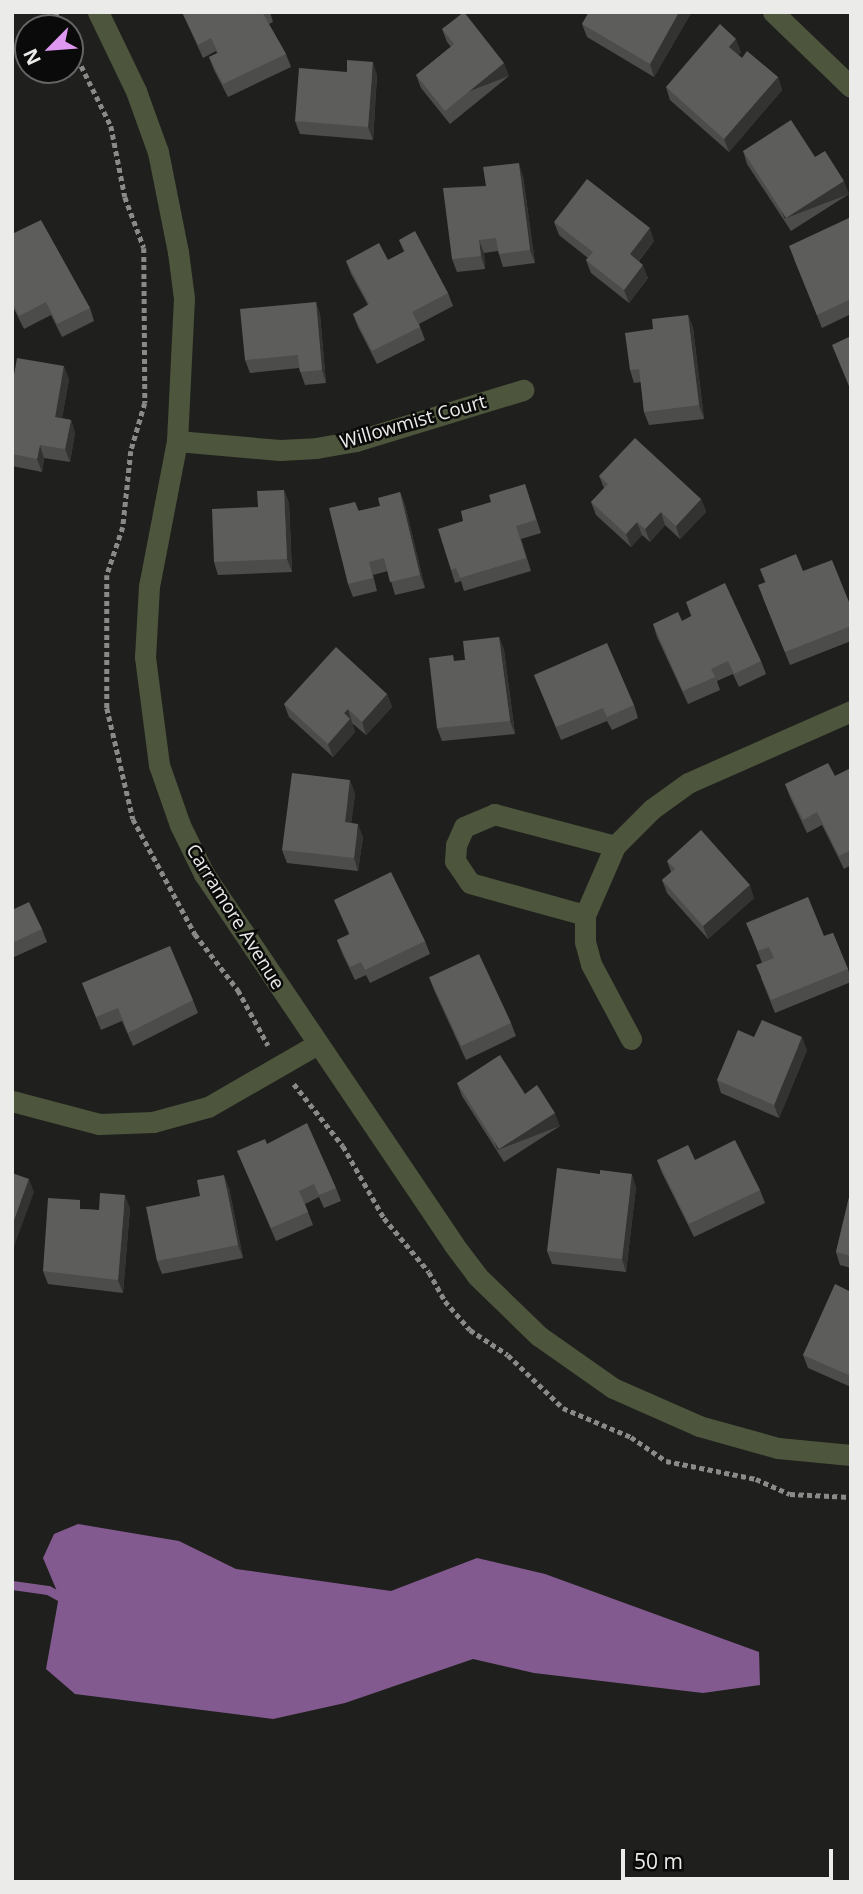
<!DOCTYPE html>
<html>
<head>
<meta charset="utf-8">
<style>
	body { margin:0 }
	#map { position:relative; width:863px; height:1894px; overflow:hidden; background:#1f201d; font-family:"Open Sans",sans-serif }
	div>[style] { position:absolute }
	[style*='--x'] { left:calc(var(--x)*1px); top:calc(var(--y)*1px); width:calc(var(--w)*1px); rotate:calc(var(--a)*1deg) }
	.water>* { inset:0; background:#835a8f }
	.stream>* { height:9px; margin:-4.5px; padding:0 4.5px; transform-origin:4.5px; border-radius:4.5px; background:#835a8f }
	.path>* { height:4.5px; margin-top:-2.25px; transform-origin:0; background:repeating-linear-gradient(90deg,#8a8a88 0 5px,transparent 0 8.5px) }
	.street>* { height:21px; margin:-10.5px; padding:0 10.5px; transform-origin:10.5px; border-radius:10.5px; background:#4d563c }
	.wall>* { inset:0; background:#4c4d4a }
	.shaded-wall>* { inset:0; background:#333431; transform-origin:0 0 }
	.building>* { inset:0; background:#5d5e5b; transform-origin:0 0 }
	span { translate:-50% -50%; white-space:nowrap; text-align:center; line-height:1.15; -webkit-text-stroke:5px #090a09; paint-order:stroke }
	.street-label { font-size:19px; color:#ebebe9 }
	.frame { position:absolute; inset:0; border:14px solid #ebebe9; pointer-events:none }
	.north { position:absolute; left:14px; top:14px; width:70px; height:70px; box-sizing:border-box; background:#090a09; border:2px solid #636463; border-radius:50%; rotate:245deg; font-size:19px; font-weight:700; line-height:28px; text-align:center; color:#ebebe9 }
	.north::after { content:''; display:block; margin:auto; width:24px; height:32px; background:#de98f2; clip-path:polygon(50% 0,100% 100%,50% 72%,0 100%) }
	.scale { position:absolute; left:621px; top:1849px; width:212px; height:32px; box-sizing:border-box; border:4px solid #ebebe9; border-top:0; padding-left:9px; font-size:21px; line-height:24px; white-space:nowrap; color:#ebebe9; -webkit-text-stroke:5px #090a09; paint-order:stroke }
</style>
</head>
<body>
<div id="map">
	<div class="water">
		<div style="clip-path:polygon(78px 1524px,179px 1541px,236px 1569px,391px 1591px,477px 1558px,545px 1574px,759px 1652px,760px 1685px,703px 1693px,534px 1673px,473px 1659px,345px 1703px,273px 1719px,75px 1694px,46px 1669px,59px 1596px,43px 1558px,54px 1534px)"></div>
	</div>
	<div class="stream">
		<div style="--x:12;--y:1585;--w:36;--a:8"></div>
		<div style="--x:48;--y:1590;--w:13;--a:29"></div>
	</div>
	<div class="path">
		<div style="--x:55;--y:12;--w:18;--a:61"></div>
		<div style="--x:70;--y:43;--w:93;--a:63.7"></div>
		<div style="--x:111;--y:126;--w:72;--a:78.8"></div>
		<div style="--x:125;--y:197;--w:54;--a:69.6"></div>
		<div style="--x:144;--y:248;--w:155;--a:89.6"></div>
		<div style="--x:145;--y:403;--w:50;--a:106.3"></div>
		<div style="--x:131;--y:451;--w:76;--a:96"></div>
		<div style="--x:123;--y:527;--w:51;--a:108.4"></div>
		<div style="--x:107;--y:575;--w:133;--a:90"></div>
		<div style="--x:107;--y:708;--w:114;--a:76.8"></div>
		<div style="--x:133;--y:819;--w:131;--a:61.7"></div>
		<div style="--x:195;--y:934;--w:71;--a:52.5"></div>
		<div style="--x:238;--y:990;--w:63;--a:61.4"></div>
		<div style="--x:294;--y:1084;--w:79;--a:51.7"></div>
		<div style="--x:343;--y:1146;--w:83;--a:60.3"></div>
		<div style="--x:384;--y:1218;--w:70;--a:50.2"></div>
		<div style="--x:429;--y:1272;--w:33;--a:61"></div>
		<div style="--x:445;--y:1301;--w:38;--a:49"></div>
		<div style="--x:470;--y:1330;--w:45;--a:33.3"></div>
		<div style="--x:508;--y:1355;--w:76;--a:43.9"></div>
		<div style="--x:563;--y:1408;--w:74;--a:23.1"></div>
		<div style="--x:631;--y:1437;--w:42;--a:34.4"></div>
		<div style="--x:666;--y:1461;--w:92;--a:11.3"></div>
		<div style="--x:756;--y:1479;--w:37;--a:24"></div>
		<div style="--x:790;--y:1494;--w:61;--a:2.8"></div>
	</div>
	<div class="street">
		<div style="--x:98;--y:12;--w:88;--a:64.3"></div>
		<div style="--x:136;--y:91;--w:65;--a:70.2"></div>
		<div style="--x:158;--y:152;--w:102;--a:78.7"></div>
		<div style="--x:178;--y:252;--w:46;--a:82.6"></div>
		<div style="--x:184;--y:298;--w:143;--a:92.8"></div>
		<div style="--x:177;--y:441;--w:148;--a:100.9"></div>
		<div style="--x:149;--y:586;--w:71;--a:93.2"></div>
		<div style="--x:145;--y:657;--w:109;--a:82.6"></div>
		<div style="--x:159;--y:765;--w:64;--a:70.7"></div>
		<div style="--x:180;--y:825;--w:55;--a:63.9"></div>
		<div style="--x:204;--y:874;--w:447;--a:56"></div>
		<div style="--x:454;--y:1245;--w:39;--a:53"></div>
		<div style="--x:477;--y:1276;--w:86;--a:44.1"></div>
		<div style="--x:539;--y:1336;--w:90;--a:35.1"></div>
		<div style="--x:613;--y:1388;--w:94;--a:23.8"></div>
		<div style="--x:699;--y:1426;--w:82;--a:15.6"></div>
		<div style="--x:778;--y:1448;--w:73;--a:5.5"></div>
		<div style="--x:773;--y:12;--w:108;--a:43.9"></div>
		<div style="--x:177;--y:441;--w:103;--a:5"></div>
		<div style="--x:280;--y:450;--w:36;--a:-3"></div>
		<div style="--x:316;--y:448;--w:41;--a:-9.9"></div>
		<div style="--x:356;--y:441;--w:175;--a:-17"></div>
		<div style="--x:585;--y:915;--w:119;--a:-164.5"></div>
		<div style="--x:470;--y:883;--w:27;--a:-124"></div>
		<div style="--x:455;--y:861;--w:16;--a:-86"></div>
		<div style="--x:456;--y:845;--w:20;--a:-66"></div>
		<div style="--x:464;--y:827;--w:33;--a:-23"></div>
		<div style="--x:494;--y:814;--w:125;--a:14.8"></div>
		<div style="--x:631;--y:1039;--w:85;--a:-118.1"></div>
		<div style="--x:591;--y:964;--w:23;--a:-105"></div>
		<div style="--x:585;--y:942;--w:27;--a:-90"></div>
		<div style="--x:585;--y:915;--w:75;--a:-66.5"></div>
		<div style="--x:615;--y:846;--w:52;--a:-45"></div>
		<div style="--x:652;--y:809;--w:44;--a:-35.8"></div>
		<div style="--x:688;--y:783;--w:178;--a:-23.8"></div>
		<div style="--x:12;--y:1101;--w:90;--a:14.8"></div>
		<div style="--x:99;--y:1124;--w:54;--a:-2.1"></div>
		<div style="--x:153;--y:1122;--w:57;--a:-15.3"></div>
		<div style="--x:208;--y:1107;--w:125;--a:-29.9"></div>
	</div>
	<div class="wall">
		<div style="clip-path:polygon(182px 12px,270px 12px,273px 22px,269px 24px,286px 54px,291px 67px,228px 97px,214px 70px,209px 57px,217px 53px,216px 51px,203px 58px)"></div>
		<div style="clip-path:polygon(589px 12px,691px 12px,691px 13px,654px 77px,587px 37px,582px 24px)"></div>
		<div style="clip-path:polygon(442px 29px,509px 76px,450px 124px,421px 88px,416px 75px,451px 47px,447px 42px)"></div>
		<div style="clip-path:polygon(741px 52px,738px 55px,742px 58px,778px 77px,782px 90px,729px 152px,670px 100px,666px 87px)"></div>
		<div style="clip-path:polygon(377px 75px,373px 140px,300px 134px,295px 121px)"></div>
		<div style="clip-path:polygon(743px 151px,815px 157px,849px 194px,791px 231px,747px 164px)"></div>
		<div style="clip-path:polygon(523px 176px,535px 263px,503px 267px,498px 251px,484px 253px,485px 269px,457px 272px,452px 259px,486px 186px)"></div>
		<div style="clip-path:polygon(851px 217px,851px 314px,822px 328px,794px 259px)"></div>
		<div style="clip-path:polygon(554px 222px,654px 241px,639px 261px,648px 278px,629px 303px,591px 273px,586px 260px,588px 258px,559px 235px)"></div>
		<div style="clip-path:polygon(12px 234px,90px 308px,94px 321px,62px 337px,51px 315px,24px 329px,12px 305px)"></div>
		<div style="clip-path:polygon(399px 240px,448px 293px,453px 306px,419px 324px,425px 340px,377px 364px,358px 327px,353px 314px,368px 305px,351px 274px,346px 261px,388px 260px,404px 252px)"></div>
		<div style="clip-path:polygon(316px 302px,320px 315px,326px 383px,305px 385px,299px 368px,250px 373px,245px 360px)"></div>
		<div style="clip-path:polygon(688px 315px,693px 328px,704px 419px,649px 425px,644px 412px,641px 382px,634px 383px,630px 370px,653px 329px)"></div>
		<div style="clip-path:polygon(69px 379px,62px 418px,71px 420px,75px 433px,70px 462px,44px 458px,42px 472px,12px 466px,12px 386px)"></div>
		<div style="clip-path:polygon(599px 476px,701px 499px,706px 512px,680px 539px,665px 525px,650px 542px,642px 535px,631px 547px,596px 515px,591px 502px,604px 488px)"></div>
		<div style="clip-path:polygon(525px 484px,541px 533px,521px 539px,531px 571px,464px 591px,461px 581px,455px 583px,451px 570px,463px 521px,491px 502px)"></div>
		<div style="clip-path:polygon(284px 490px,289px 503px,292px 572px,218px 575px,214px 562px,258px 507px)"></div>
		<div style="clip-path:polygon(400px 492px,405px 505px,425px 588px,395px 595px,388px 571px,373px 575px,377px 591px,353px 597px,348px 584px,355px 502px,359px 511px,380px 506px)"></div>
		<div style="clip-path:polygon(760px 569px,803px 571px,851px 607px,851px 641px,790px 665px,763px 598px,765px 582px)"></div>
		<div style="clip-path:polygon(686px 602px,761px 661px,766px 674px,739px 687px,733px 674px,717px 681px,720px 690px,688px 704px,657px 637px,653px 624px,682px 621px,691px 616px)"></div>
		<div style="clip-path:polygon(499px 637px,504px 650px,515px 734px,442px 741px,437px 728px,455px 661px,465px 660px)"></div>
		<div style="clip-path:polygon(534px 675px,634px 705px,638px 718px,612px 730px,607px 721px,561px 740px)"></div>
		<div style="clip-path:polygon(387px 694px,392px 707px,366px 735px,352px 723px,355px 732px,333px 757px,289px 717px,284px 704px)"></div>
		<div style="clip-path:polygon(851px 768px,851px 865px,844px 869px,822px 825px,807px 833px,790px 797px,785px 784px,835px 776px)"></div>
		<div style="clip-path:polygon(355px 793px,351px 823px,363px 837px,358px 871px,287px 863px,282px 850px)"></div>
		<div style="clip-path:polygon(667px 861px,754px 898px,708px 939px,667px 893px,662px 880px,671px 872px)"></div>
		<div style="clip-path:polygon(334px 900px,425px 941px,430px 954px,370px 983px,366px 975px,355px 980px,342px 953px,337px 940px,349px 934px)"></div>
		<div style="clip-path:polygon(12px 910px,42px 929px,47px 942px,12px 958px)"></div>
		<div style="clip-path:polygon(747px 923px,824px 936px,833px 933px,851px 977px,851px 982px,775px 1013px,761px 978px,762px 963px)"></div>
		<div style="clip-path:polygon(429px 977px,511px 1023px,516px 1036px,466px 1060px,434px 990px)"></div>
		<div style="clip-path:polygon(82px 983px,193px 1000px,198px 1013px,133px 1046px,122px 1021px,101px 1030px)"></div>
		<div style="clip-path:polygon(754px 1037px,807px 1050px,779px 1118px,721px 1093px,717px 1080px)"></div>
		<div style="clip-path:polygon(457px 1083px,525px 1094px,560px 1126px,504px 1162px,462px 1096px)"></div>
		<div style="clip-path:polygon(267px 1144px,336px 1188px,341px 1201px,324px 1208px,319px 1197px,305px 1204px,313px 1225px,276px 1241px,237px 1151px)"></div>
		<div style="clip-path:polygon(657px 1160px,695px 1160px,760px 1190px,765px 1203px,694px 1237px,662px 1173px)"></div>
		<div style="clip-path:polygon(636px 1187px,626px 1272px,552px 1264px,547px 1251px)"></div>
		<div style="clip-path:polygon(229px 1188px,243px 1258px,162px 1274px,157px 1261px,200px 1196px)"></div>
		<div style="clip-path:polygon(851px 1189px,851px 1268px,840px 1265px,836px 1252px)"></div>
		<div style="clip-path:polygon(130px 1208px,123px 1293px,48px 1284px,43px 1271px,83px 1209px,99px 1210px)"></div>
		<div style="clip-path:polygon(851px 1292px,851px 1387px,808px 1368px,803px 1355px)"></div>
	</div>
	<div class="shaded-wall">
		<div style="clip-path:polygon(679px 12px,691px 12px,691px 13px,654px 77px,650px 64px)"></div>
		<div style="clip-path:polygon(736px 39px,741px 52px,734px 60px,729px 47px)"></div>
		<div style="clip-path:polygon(373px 62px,377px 75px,373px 140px,368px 127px)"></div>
		<div style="left:504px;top:63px;width:14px;height:76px;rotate:69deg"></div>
		<div style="clip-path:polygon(778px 77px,782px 90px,729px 152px,724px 139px)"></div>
		<div style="clip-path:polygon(519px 163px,523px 176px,535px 263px,530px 250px)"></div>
		<div style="left:844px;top:181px;width:14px;height:69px;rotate:69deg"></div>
		<div style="clip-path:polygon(650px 228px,654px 241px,634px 267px,630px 254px)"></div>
		<div style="clip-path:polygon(479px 240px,484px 253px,485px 269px,481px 256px)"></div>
		<div style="clip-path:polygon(643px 265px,648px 278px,629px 303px,624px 290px)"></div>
		<div style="clip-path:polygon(316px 302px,320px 315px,326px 383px,322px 370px)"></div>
		<div style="clip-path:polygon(688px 315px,693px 328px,704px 419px,699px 405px)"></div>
		<div style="clip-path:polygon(64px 366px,69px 379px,60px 430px,55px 417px)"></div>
		<div style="clip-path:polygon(71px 420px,75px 433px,70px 462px,65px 449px)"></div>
		<div style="clip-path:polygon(40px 445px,44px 458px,42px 472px,37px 459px)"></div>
		<div style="clip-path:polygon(284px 490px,289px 503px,292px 572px,287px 559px)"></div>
		<div style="clip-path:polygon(400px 492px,405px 505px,425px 588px,420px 575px)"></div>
		<div style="clip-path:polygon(701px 499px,706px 512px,680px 539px,676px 526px)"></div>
		<div style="clip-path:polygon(661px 512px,665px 525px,650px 542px,645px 529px)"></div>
		<div style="clip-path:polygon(637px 522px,642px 535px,631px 547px,626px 534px)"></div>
		<div style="clip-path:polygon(499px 637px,504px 650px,515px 734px,510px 721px)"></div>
		<div style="clip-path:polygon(387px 694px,392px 707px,366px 735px,362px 722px)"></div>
		<div style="clip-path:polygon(348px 709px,355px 732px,333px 757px,328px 744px,344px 713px)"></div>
		<div style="clip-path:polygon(350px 780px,355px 793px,350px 835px,345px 822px)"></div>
		<div style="clip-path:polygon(358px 824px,363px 837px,358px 871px,354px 858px)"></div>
		<div style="clip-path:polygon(750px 885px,754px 898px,708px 939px,703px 926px)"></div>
		<div style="clip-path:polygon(802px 1037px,807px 1050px,779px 1118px,774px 1105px)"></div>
		<div style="left:555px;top:1113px;width:14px;height:67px;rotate:69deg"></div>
		<div style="clip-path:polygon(632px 1174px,636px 1187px,626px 1272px,622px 1259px)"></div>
		<div style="clip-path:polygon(224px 1175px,229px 1188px,243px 1258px,238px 1245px)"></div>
		<div style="clip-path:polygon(29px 1179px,34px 1192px,12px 1252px,12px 1226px)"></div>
		<div style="clip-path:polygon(125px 1195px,130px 1208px,123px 1293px,118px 1280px)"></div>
	</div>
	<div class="building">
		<div style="clip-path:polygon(182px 12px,262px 12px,286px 54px,223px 84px,209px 57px,218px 53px,211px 38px,198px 45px)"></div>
		<div style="clip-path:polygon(464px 12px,504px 63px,445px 111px,416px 75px,454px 44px,442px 29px)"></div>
		<div style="clip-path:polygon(589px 12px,679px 12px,650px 64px,582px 24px)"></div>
		<div style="clip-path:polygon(720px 24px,736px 39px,729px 47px,742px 58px,747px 51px,778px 77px,724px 139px,666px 87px)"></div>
		<div style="clip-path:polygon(347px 60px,373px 62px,368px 127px,295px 121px,299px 68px,347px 72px)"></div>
		<div style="clip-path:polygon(791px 120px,815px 157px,825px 151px,844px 181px,786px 218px,743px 151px)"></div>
		<div style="clip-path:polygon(519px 163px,530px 250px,499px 254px,496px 238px,479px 240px,481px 256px,452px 259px,443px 188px,486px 186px,483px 167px)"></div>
		<div style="clip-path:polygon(587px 179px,650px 228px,630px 254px,643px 265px,624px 290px,586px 260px,593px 252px,554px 222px)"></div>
		<div style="clip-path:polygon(851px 217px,851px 299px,817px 315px,789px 246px)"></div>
		<div style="clip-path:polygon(41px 220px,90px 308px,57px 324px,46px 302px,19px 316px,12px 302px,12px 234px)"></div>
		<div style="clip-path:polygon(415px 231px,448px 293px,412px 312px,420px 327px,372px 351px,353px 314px,369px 304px,346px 261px,379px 243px,388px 260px,405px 251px,399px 240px)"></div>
		<div style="clip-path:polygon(316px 302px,322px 370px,300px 372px,298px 355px,245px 360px,240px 309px)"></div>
		<div style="clip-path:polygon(688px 315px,699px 405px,644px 412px,639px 369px,630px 370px,625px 333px,653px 329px,652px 319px)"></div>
		<div style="clip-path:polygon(851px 336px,851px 391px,832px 345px)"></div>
		<div style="clip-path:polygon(17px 358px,64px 366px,55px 417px,71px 420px,65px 449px,40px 445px,37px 459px,12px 454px,12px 386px)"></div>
		<div style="clip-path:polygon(635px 438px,701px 499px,676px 526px,661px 512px,645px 529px,637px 522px,626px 534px,591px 502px,608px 484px,599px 476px)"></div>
		<div style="clip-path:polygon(525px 484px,536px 520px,516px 526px,526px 558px,460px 578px,456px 568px,451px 570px,438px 529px,463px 521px,461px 511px,491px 502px,489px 495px)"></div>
		<div style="clip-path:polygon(284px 490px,287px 559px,214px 562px,212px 509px,258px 507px,257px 491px)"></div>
		<div style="clip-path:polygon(400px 492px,420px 575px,390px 582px,384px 558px,369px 562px,373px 578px,348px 584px,329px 508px,355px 502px,358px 511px,380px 506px,378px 498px)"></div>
		<div style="clip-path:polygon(796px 554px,803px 571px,832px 560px,851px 607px,851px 626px,785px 652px,758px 585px,766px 582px,760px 569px)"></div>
		<div style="clip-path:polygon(725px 583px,761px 661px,734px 674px,728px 661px,711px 669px,715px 677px,683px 691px,653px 624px,678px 612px,682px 621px,692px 616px,686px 602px)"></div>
		<div style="clip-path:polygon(499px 637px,510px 721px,437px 728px,429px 658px,453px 655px,454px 661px,465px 660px,463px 641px)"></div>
		<div style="clip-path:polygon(607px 643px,634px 705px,607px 717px,603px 708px,556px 727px,534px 675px)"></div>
		<div style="clip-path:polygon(336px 647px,387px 694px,362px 722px,348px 709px,344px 713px,350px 719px,328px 744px,284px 704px)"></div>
		<div style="clip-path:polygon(828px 763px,835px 776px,851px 768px,851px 850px,839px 856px,817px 812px,803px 820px,785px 784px)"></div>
		<div style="clip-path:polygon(292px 773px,350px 780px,345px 822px,358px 824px,354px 858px,282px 850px)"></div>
		<div style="clip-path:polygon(701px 830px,750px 885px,703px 926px,662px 880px,675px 869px,667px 861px)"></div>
		<div style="clip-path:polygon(391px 872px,425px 941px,365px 970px,361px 962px,350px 967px,337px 940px,350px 934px,334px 900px)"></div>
		<div style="clip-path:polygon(808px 897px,824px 936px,833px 933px,848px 969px,771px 1000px,756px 965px,774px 958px,769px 947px,758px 951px,746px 923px)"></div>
		<div style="clip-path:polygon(29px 902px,42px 929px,12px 943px,12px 910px)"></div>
		<div style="clip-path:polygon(170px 946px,193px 1000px,128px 1033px,118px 1008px,96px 1017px,82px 983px)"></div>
		<div style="left:479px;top:954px;width:76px;height:55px;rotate:65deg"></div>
		<div style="clip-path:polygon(762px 1020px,802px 1037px,774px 1105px,717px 1080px,738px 1030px,754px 1037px)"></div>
		<div style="clip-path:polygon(500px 1055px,525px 1094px,537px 1085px,555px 1113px,499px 1149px,457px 1083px)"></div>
		<div style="clip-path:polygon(307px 1123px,336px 1188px,319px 1195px,314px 1184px,299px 1191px,308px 1212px,271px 1228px,237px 1151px,265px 1139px,267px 1144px)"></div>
		<div style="clip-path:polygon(735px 1140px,760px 1190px,689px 1224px,657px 1160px,688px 1145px,695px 1160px)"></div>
		<div style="clip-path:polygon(557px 1168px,600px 1174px,600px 1170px,632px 1174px,622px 1259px,547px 1251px)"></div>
		<div style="clip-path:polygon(12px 1173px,29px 1179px,12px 1226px)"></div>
		<div style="clip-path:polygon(224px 1175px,238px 1245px,157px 1261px,146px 1207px,200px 1196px,197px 1180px)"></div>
		<div style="clip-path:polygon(851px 1189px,851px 1256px,836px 1252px)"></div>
		<div style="clip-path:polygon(100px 1193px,125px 1195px,118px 1280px,43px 1271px,48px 1198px,80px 1200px,80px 1209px,99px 1210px)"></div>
		<div style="clip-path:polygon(835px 1284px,851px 1292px,851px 1376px,803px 1355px)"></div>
	</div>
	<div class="street-label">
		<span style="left:413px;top:422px;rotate:-16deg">Willowmist Court</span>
		<span style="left:235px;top:917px;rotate:58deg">Carramore Avenue</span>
	</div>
	<div class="frame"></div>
	<div class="north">N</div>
	<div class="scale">50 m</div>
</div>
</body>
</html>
